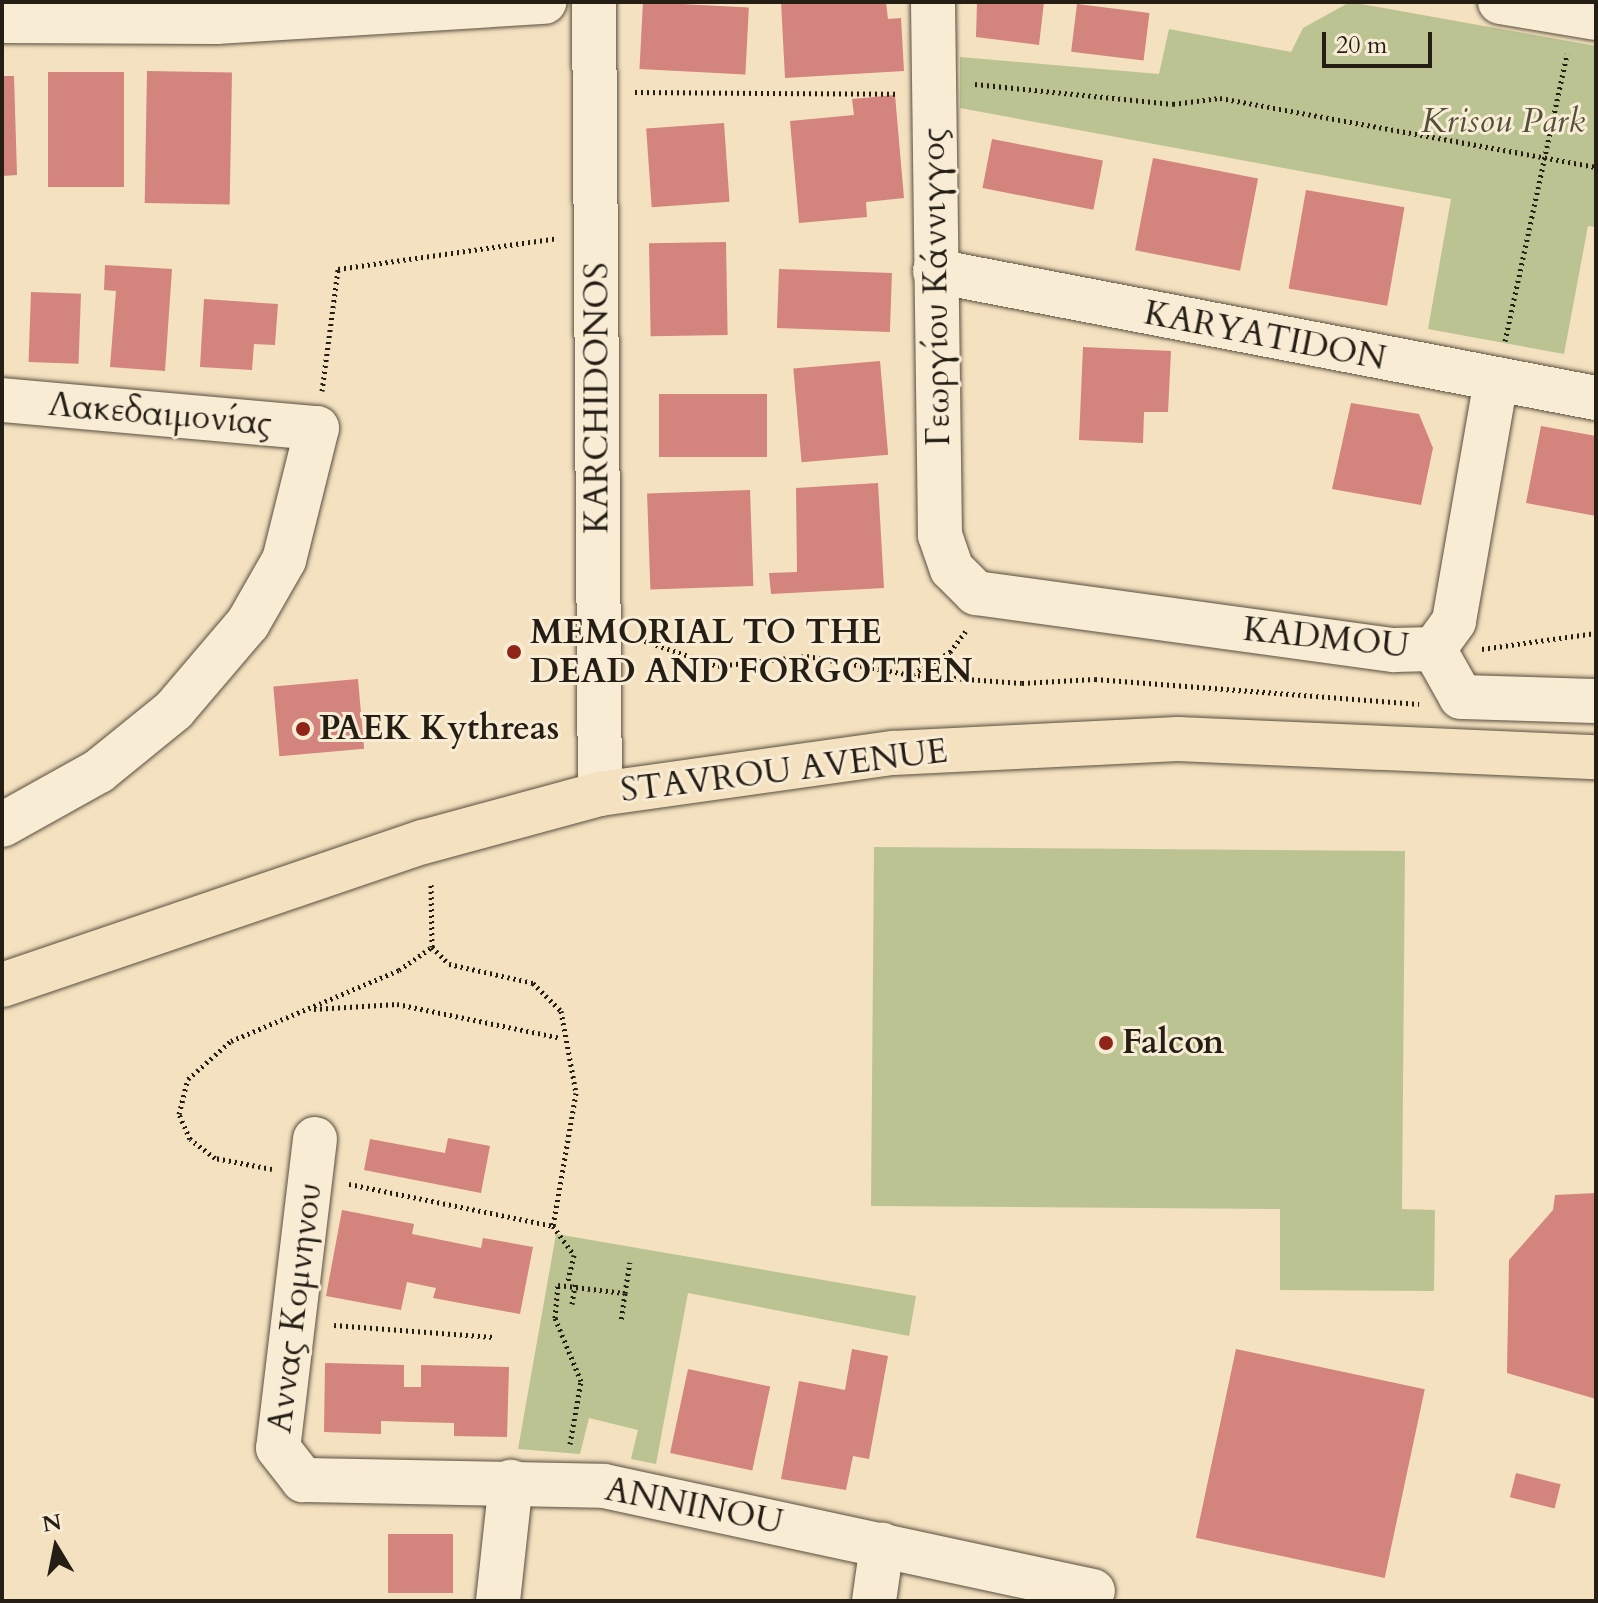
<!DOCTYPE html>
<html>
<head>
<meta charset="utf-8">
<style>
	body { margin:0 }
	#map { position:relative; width:1598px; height:1603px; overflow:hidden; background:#f4e1bf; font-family:Cardo,serif }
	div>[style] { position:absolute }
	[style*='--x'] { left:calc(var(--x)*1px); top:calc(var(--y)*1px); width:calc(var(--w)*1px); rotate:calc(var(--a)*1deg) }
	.green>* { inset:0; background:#bbc392 }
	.building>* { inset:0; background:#d2847d; transform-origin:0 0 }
	.path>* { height:5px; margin-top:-2.5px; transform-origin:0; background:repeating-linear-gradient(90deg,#251e15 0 2px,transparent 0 6px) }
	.roads { filter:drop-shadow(0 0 2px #594f40) drop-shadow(0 0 2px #594f40) }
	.minor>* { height:44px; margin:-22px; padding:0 22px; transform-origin:22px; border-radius:22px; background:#f8ecd5 }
	.major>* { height:44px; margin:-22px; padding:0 22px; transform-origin:22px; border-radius:22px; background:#f4e1bf }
	.dots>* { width:22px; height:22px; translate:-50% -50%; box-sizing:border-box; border:4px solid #f8ecd5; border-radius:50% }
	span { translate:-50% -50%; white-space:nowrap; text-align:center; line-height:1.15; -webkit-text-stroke:6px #f8ecd5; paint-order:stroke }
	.park-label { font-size:34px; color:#52503a; font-style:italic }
	.street-label { font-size:34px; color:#251e15 }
	.poi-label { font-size:34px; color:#251e15; font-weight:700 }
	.left { translate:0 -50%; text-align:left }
	.frame { position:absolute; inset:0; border:4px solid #251e15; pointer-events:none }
	.north { position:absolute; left:16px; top:1507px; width:80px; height:80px; -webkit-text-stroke:6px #f8ecd5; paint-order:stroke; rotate:350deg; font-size:22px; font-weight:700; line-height:32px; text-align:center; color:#251e15 }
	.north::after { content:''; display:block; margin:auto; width:28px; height:36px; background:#251e15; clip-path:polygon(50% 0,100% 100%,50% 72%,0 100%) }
	.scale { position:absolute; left:1322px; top:32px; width:110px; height:36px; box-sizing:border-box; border:4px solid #251e15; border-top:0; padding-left:10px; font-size:24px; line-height:28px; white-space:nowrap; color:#251e15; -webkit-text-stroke:6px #f8ecd5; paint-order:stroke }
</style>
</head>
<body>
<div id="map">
	<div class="green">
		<div style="clip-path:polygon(1350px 2px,1596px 46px,1596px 227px,1588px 226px,1564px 354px,1428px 329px,1451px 199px,960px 108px,960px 57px,1159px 74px,1169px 29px,1291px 52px,1303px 28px)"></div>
		<div style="clip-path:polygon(874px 847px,1405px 851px,1402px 1209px,1435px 1210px,1434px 1291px,1280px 1290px,1280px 1209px,871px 1206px)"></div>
		<div style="clip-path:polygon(556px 1234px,916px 1296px,909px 1336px,688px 1293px,656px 1464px,631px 1459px,638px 1430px,589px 1418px,580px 1454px,518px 1449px)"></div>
	</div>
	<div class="building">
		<div style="left:643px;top:2px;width:106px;height:67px;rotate:3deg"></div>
		<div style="clip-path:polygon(781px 2px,886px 2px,888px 19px,901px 18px,904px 71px,785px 78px)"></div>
		<div style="clip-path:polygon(977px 2px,1044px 2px,1039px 45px,976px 37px)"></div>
		<div style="left:1077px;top:4px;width:73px;height:48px;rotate:7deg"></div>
		<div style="left:147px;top:71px;width:85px;height:132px;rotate:1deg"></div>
		<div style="left:124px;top:72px;width:115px;height:76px;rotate:90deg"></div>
		<div style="clip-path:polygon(2px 76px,14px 76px,17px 175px,2px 176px)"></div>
		<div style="clip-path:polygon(895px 95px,904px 198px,866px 202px,867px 217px,799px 223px,790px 121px,854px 115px,852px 99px)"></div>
		<div style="left:724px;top:123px;width:79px;height:78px;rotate:86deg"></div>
		<div style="left:992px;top:139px;width:113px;height:50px;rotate:11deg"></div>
		<div style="left:1153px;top:158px;width:107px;height:94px;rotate:11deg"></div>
		<div style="left:1306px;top:190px;width:100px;height:100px;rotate:10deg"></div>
		<div style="left:726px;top:242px;width:93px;height:77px;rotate:89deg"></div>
		<div style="clip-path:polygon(105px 265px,172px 269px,165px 371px,110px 367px,116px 291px,104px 290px)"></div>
		<div style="left:779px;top:269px;width:113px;height:59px;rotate:2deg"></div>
		<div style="left:31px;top:292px;width:50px;height:70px;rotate:2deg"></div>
		<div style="clip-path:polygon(204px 299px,278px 304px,275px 345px,254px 344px,252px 370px,200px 367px)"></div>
		<div style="clip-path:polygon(1083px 347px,1171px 351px,1168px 412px,1144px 412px,1143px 443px,1079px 440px)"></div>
		<div style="left:880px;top:361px;width:94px;height:87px;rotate:85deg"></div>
		<div style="left:767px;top:394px;width:63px;height:108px;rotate:90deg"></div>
		<div style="clip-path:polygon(1351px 403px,1419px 414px,1433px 448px,1421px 505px,1332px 489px)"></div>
		<div style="clip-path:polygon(1541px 426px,1596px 436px,1596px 516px,1526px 503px)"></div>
		<div style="clip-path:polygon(878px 483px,884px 588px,771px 594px,769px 573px,797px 572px,796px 488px)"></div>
		<div style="left:750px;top:490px;width:96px;height:103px;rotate:88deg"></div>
		<div style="left:358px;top:679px;width:70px;height:85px;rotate:85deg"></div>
		<div style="clip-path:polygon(448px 1138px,490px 1146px,481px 1193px,364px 1170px,370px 1139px,445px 1153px)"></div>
		<div style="clip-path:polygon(1596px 1193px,1596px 1399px,1507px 1373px,1509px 1260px,1553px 1210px,1555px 1195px)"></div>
		<div style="clip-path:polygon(342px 1210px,414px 1224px,412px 1234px,481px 1248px,483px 1238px,533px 1247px,520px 1314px,433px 1298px,436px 1288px,407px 1282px,401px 1310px,326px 1296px)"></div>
		<div style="clip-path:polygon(852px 1349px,888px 1356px,869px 1459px,853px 1456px,846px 1490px,781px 1479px,799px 1381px,845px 1390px)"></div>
		<div style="left:1236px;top:1349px;width:193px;height:193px;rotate:12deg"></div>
		<div style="clip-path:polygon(325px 1363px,404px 1365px,404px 1387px,421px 1387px,421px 1365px,509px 1367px,507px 1437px,454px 1436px,454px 1423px,413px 1422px,381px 1421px,381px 1434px,324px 1432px)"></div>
		<div style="left:688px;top:1369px;width:84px;height:86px;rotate:12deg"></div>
		<div style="left:1516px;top:1473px;width:46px;height:25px;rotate:14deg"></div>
		<div style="left:453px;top:1534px;width:59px;height:65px;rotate:90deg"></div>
	</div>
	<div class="path">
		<div style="--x:975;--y:84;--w:199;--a:5.8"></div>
		<div style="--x:1173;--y:104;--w:47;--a:-7.3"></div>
		<div style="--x:1220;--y:98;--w:382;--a:10.4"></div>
		<div style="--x:635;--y:92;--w:262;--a:0.4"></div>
		<div style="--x:1505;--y:341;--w:294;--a:-77.8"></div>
		<div style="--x:322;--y:391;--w:123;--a:-82.5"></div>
		<div style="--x:338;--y:269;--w:222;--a:-8"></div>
		<div style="--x:639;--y:639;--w:83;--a:18.9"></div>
		<div style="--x:718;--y:666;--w:90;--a:-6.4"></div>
		<div style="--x:807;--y:656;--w:107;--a:10.3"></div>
		<div style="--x:912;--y:675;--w:110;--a:4.2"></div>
		<div style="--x:1022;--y:683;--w:73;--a:-3.1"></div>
		<div style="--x:1095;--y:679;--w:325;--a:4.4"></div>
		<div style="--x:1482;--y:649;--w:115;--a:-8"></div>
		<div style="--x:913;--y:674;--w:43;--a:-30.7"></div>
		<div style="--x:950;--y:652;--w:26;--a:-53"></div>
		<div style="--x:432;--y:947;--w:24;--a:45"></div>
		<div style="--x:449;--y:964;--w:86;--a:12.7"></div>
		<div style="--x:533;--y:983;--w:40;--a:45"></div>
		<div style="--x:561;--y:1011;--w:83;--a:79.6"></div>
		<div style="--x:576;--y:1093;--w:135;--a:99.8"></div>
		<div style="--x:314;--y:1009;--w:83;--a:-3.4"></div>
		<div style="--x:397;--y:1004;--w:167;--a:11.7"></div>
		<div style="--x:272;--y:1169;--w:58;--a:-169.1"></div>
		<div style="--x:215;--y:1158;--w:31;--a:-143"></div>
		<div style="--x:190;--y:1139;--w:27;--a:-114"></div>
		<div style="--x:179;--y:1114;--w:36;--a:-76"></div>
		<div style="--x:188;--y:1079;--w:57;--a:-41.5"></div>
		<div style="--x:231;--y:1041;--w:182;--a:-22.9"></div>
		<div style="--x:399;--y:970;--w:40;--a:-34.9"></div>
		<div style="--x:432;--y:947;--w:65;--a:-90.9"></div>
		<div style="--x:349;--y:1184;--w:208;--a:11.6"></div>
		<div style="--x:553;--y:1226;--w:36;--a:54"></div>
		<div style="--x:574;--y:1255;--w:28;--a:103"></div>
		<div style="--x:625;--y:1293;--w:31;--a:-81"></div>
		<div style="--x:572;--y:1304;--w:20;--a:-81"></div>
		<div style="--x:334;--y:1325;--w:160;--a:4.3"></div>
		<div style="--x:570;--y:1444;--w:64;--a:-80.1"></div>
		<div style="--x:581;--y:1381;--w:68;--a:-112.4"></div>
		<div style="--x:555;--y:1318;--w:33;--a:-85"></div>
		<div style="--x:558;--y:1285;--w:67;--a:6.8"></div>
		<div style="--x:625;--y:1293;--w:27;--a:98"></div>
	</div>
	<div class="roads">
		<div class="minor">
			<div style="--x:594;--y:2;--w:792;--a:89.57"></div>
			<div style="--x:933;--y:2;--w:533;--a:89.25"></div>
			<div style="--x:940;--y:535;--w:36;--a:71"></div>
			<div style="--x:952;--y:569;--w:34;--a:45"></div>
			<div style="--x:976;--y:593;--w:422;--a:7.8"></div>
			<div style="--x:1394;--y:650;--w:40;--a:-1.4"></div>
			<div style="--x:1500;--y:2;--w:97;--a:9.5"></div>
			<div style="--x:2;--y:21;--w:214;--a:0.3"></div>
			<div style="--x:216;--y:22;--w:329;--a:-3.5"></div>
			<div style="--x:935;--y:271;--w:673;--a:10.88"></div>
			<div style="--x:2;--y:400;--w:316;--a:5.1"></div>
			<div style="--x:317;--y:428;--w:136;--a:104"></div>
			<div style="--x:284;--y:560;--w:73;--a:119.7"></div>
			<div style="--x:248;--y:623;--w:114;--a:130.4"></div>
			<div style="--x:174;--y:710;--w:97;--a:140.9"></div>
			<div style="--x:99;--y:771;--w:111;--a:150.9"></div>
			<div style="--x:1434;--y:649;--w:34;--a:-54"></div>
			<div style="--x:1454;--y:621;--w:245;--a:-80.1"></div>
			<div style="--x:1434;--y:649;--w:55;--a:60.6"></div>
			<div style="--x:1461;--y:697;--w:135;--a:1.7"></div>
			<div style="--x:315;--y:1139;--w:311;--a:96.8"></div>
			<div style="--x:278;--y:1448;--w:41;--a:52"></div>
			<div style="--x:303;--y:1480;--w:301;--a:1.1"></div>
			<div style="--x:604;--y:1486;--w:500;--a:12.12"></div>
			<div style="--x:498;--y:1601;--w:120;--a:-83.8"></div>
			<div style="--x:874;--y:1601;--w:57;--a:-81.9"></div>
		</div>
		<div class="major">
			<div style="--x:2;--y:985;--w:445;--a:-18.8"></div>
			<div style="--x:423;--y:842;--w:183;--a:-15.2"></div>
			<div style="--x:600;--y:794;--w:296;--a:-8"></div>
			<div style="--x:893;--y:753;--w:285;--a:-2.8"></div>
			<div style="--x:1178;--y:739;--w:418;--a:2.5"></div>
		</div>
	</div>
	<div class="dots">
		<div style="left:514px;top:652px;background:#8f2418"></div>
		<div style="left:303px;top:729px;background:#8f2418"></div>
		<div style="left:1106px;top:1043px;background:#8f2418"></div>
	</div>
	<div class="park-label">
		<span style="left:1503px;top:122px">Krisou Park</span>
	</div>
	<div class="street-label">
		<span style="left:936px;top:287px;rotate:-91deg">Γεωργίου Κάννιγγος</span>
		<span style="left:1265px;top:336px;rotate:11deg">KARYATIDON</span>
		<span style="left:597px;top:398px;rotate:-90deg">KARCHIDONOS</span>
		<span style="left:160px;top:414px;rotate:5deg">Λακεδαιμονίας</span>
		<span style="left:1326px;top:638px;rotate:6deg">KADMOU</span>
		<span style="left:784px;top:771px;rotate:-7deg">STAVROU AVENUE</span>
		<span style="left:295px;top:1308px;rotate:-83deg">Αννας Κομνηνου</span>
		<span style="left:694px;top:1506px;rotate:11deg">ANNINOU</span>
	</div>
	<div class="poi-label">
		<span class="left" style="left:530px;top:652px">MEMORIAL TO THE<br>DEAD AND FORGOTTEN</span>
		<span class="left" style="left:319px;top:729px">PAEK Kythreas</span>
		<span class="left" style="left:1122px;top:1043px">Falcon</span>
	</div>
	<div class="frame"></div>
	<div class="north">N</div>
	<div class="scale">20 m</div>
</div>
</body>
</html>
